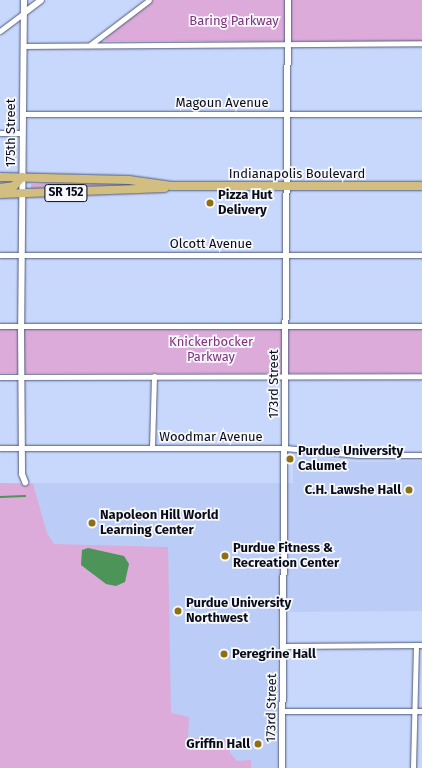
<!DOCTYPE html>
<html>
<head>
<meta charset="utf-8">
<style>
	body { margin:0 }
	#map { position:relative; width:422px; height:768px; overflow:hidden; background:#c8d7fc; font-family:"Fira Sans",sans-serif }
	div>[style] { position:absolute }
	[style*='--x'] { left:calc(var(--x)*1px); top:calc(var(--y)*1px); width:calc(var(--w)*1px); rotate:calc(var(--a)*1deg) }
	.built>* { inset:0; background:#bbccf7 }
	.green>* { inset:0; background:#dcabda; transform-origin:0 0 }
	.water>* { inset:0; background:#4d9459 }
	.stream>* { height:1.5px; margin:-0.75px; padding:0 0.75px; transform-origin:0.75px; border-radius:0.75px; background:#4d9459 }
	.roads { filter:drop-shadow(0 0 1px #4e5a79) drop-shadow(0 0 1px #4e5a79) }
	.minor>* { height:5px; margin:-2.5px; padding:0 2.5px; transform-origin:2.5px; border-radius:2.5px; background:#fff }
	.tertiary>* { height:6px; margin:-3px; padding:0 3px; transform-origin:3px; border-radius:3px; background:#fff }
	.primary>* { height:8px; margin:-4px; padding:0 4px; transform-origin:4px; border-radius:4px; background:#d3be82 }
	.dots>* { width:11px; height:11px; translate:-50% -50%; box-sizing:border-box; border:2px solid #f7f8fc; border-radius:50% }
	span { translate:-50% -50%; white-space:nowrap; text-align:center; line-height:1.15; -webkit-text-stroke:3.5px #f7f8fc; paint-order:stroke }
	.shield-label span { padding:1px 3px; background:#f7f8fc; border:1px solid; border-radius:3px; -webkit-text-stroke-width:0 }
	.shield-label { font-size:12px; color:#080c19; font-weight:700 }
	.park-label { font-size:13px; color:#80337f }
	.street-label { font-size:13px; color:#080c19 }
	.poi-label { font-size:13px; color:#080c19; font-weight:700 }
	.left { translate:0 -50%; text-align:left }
	.right { translate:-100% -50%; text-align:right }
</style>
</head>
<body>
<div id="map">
	<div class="built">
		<div style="clip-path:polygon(293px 455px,358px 462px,422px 461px,422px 611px,278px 612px,277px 768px,0 768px,0 483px,293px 483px)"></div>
	</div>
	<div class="green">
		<div style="clip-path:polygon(151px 0,422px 0,422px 41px,105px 41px,106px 35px)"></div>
		<div style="clip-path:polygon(86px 181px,105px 185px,31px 190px,31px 184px)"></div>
		<div style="left:0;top:328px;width:422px;height:45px"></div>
		<div style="clip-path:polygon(0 483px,33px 484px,47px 533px,54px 544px,168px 547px,171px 713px,189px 717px,188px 738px,230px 739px,230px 753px,237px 761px,251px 760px,251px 768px,0 768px)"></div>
	</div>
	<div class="water">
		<div style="clip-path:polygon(88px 548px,124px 556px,129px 564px,125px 582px,116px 586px,106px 584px,81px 565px,82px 550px)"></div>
	</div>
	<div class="stream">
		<div style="--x:0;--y:497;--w:25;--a:-2"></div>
	</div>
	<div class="roads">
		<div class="minor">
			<div style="--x:0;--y:31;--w:30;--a:-37"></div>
			<div style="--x:90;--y:45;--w:74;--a:-37.3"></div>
			<div style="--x:23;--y:46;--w:399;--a:-0.4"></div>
			<div style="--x:23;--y:114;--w:399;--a:0"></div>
			<div style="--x:0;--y:133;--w:22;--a:0"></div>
			<div style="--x:0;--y:255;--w:422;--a:0"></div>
			<div style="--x:0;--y:326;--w:422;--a:0"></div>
			<div style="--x:0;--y:377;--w:422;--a:-0.1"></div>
			<div style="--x:0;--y:448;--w:285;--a:0"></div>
			<div style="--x:285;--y:448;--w:73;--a:5.5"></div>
			<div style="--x:358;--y:455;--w:64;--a:0"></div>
			<div style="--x:152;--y:448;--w:72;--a:-88.4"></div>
			<div style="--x:283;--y:646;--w:139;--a:-0.4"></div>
			<div style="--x:282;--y:711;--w:140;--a:0"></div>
			<div style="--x:413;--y:768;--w:123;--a:-88.6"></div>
		</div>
		<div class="tertiary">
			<div style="--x:24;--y:0;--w:326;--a:90.5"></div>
			<div style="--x:21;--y:326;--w:148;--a:89.6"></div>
			<div style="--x:22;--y:474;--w:9;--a:69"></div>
			<div style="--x:24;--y:13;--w:21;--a:-37"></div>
			<div style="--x:282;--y:768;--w:768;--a:-89.55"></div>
		</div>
		<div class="primary">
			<div style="--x:0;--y:177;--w:129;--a:1.3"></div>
			<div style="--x:129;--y:180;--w:43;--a:7.9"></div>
			<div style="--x:172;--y:186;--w:250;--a:0"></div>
			<div style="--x:0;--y:188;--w:14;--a:-8"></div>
			<div style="--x:14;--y:186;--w:12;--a:-48"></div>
			<div style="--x:0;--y:194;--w:165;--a:-2.1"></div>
		</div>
	</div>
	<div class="dots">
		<div style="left:210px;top:203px;background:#8e6f12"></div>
		<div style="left:290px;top:459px;background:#8e6f12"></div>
		<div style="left:409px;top:490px;background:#8e6f12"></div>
		<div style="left:92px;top:523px;background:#8e6f12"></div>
		<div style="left:225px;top:556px;background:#8e6f12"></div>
		<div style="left:178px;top:611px;background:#8e6f12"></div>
		<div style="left:224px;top:654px;background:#8e6f12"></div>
		<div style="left:258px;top:744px;background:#8e6f12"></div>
	</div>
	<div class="shield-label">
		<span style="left:66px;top:193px">SR 152</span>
	</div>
	<div class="park-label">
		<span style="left:234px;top:21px">Baring Parkway</span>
		<span style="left:211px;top:350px">Knickerbocker<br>Parkway</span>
	</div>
	<div class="street-label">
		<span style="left:222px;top:103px">Magoun Avenue</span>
		<span style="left:11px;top:133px;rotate:-90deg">175th Street</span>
		<span style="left:297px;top:174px">Indianapolis Boulevard</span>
		<span style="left:211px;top:244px">Olcott Avenue</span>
		<span style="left:274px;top:384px;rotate:-90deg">173rd Street</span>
		<span style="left:211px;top:437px">Woodmar Avenue</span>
		<span style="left:272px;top:708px;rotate:-89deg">173rd Street</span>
	</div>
	<div class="poi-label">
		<span class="left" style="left:218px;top:203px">Pizza Hut<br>Delivery</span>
		<span class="left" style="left:298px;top:459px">Purdue University<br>Calumet</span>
		<span class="right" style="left:401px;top:490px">C.H. Lawshe Hall</span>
		<span class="left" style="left:100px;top:523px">Napoleon Hill World<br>Learning Center</span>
		<span class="left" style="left:233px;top:556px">Purdue Fitness &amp;<br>Recreation Center</span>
		<span class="left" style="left:186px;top:611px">Purdue University<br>Northwest</span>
		<span class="left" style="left:232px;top:654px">Peregrine Hall</span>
		<span class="right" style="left:250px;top:744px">Griffin Hall</span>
	</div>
</div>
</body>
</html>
